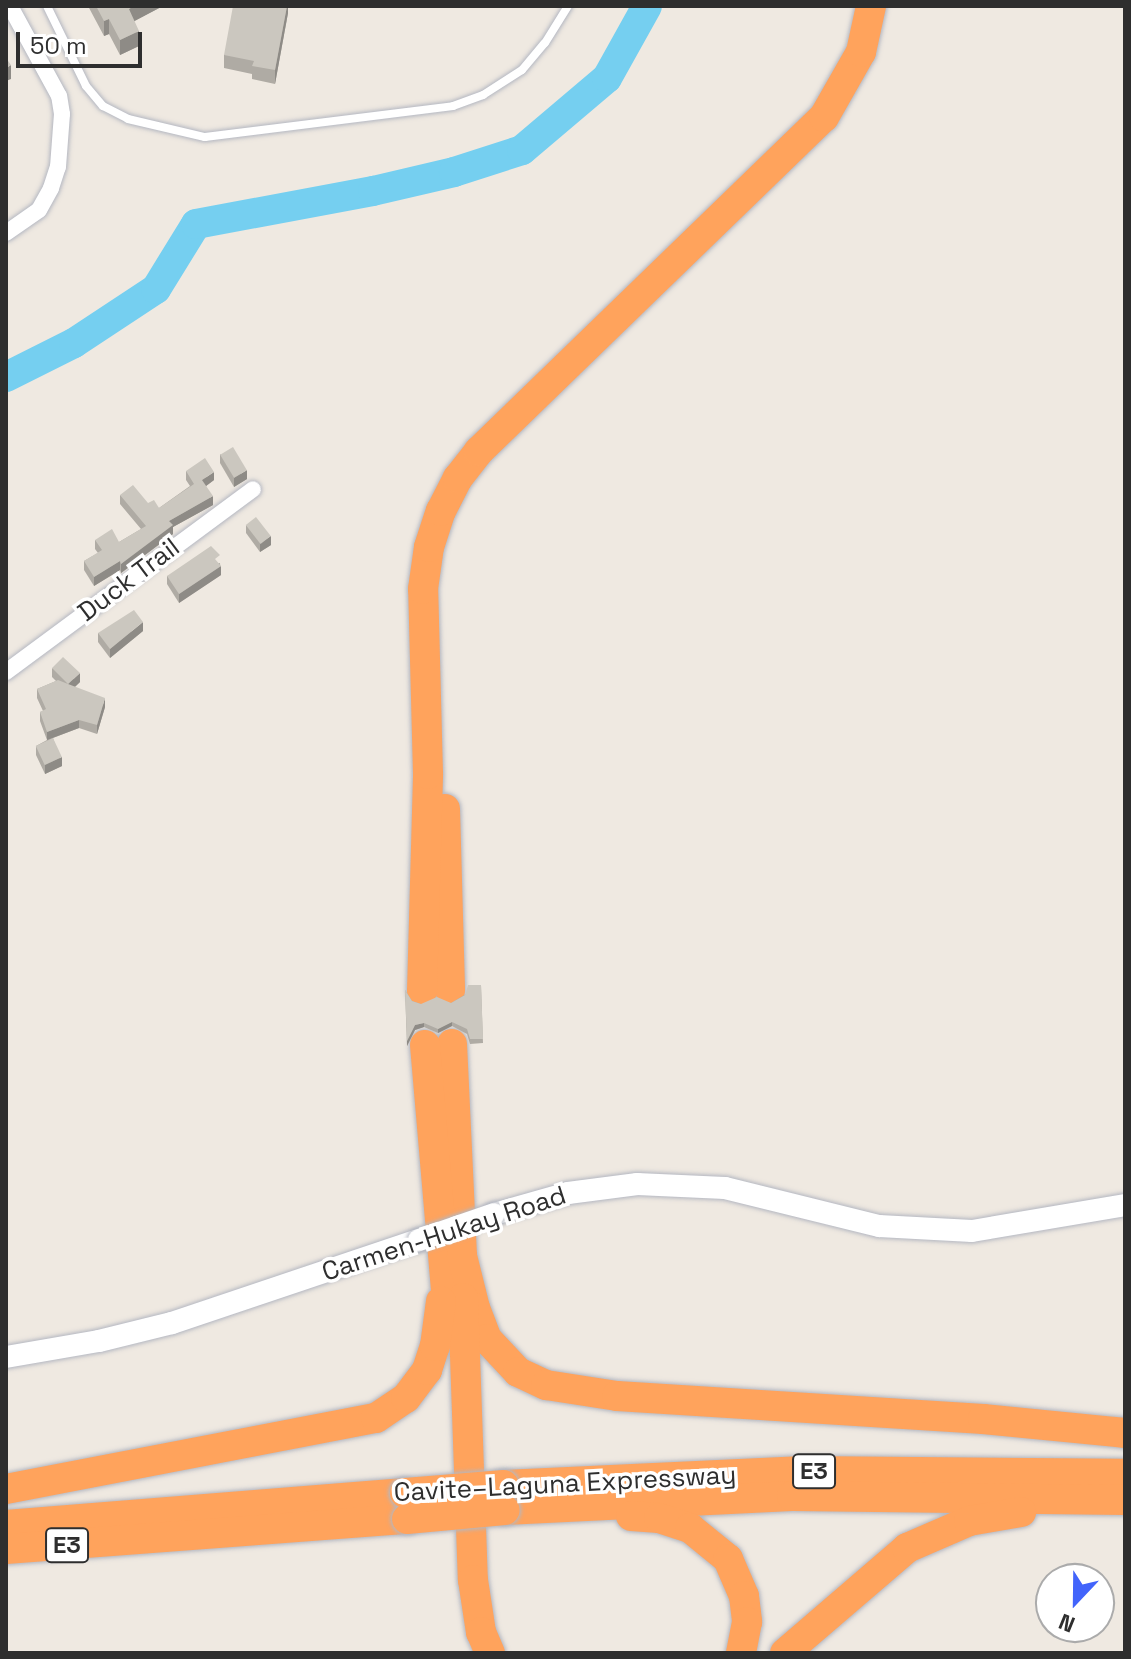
<!DOCTYPE html>
<html>
<head>
<meta charset="utf-8">
<style>
	body { margin:0 }
	#map { position:relative; width:1131px; height:1659px; overflow:hidden; background:#efe9e1; font-family:"Space Grotesk",sans-serif }
	div>[style] { position:absolute }
	[style*='--x'] { left:calc(var(--x)*1px); top:calc(var(--y)*1px); width:calc(var(--w)*1px); rotate:calc(var(--a)*1deg) }
	.river>* { height:30px; margin:-15px; padding:0 15px; transform-origin:15px; border-radius:15px; background:#75cff0 }
	.roads { filter:drop-shadow(0 0 2px #b4b7c1) drop-shadow(0 0 2px #b4b7c1) }
	.lane>* { height:8px; margin:-4px; padding:0 4px; transform-origin:4px; border-radius:4px; background:#fff }
	.street>* { height:16px; margin:-8px; padding:0 8px; transform-origin:8px; border-radius:8px; background:#fff }
	.secondary>* { height:22px; margin:-11px; padding:0 11px; transform-origin:11px; border-radius:11px; background:#fff }
	.highway>* { height:30px; margin:-15px; padding:0 15px; transform-origin:15px; border-radius:15px; background:#ffa35c }
	.bridges { filter:drop-shadow(0 0 2px #b4b7c1) drop-shadow(0 0 2px #b4b7c1) }
	.secondary-bridge>* { height:22px; margin:-11px; padding:0 11px; transform-origin:11px; border-radius:11px; background:#fff }
	.highway-bridge>* { height:30px; margin:-15px; padding:0 15px; transform-origin:15px; border-radius:15px; background:#ffa35c }
	.wall>* { inset:0; background:#afaba4 }
	.shaded-wall>* { inset:0; background:#8e8b86 }
	.building>* { inset:0; background:#cbc7bf; transform-origin:0 0 }
	span { translate:-50% -50%; white-space:nowrap; text-align:center; line-height:1.15; -webkit-text-stroke:7px #fff; paint-order:stroke }
	.shield-label span { padding:2px 6px; background:#fff; border:2px solid; border-radius:6px; -webkit-text-stroke-width:0 }
	.shield-label { font-size:24px; color:#2e2e2e; font-weight:700 }
	.street-label { font-size:26px; color:#2e2e2e }
	.frame { position:absolute; inset:0; border:8px solid #2e2e2e; pointer-events:none }
	.north { position:absolute; left:1035px; top:1563px; width:80px; height:80px; box-sizing:border-box; background:#fff; border:2px solid #ababab; border-radius:50%; rotate:202deg; font-size:22px; font-weight:700; line-height:32px; text-align:center; color:#2e2e2e }
	.north::after { content:''; display:block; margin:auto; width:28px; height:36px; background:#4264fb; clip-path:polygon(50% 0,100% 100%,50% 72%,0 100%) }
	.scale { position:absolute; left:16px; top:32px; width:126px; height:36px; box-sizing:border-box; border:4px solid #2e2e2e; border-top:0; padding-left:10px; font-size:24px; line-height:28px; white-space:nowrap; color:#2e2e2e; -webkit-text-stroke:6px #fff; paint-order:stroke }
</style>
</head>
<body>
<div id="map">
	<div class="river">
		<div style="--x:6;--y:377;--w:76;--a:-26.6"></div>
		<div style="--x:74;--y:343;--w:98;--a:-33.4"></div>
		<div style="--x:156;--y:289;--w:76;--a:-58.4"></div>
		<div style="--x:196;--y:224;--w:180;--a:-10.6"></div>
		<div style="--x:373;--y:191;--w:83;--a:-13.2"></div>
		<div style="--x:454;--y:172;--w:71;--a:-17.9"></div>
		<div style="--x:522;--y:150;--w:111;--a:-40.3"></div>
		<div style="--x:607;--y:78;--w:82;--a:-60.9"></div>
	</div>
	<div class="roads">
		<div class="lane">
			<div style="--x:47;--y:6;--w:89;--a:64"></div>
			<div style="--x:86;--y:86;--w:26;--a:50"></div>
			<div style="--x:103;--y:106;--w:28;--a:27"></div>
			<div style="--x:128;--y:119;--w:79;--a:13.2"></div>
			<div style="--x:205;--y:137;--w:250;--a:-7.1"></div>
			<div style="--x:453;--y:106;--w:32;--a:-20"></div>
			<div style="--x:483;--y:95;--w:46;--a:-32.7"></div>
			<div style="--x:522;--y:70;--w:35;--a:-50"></div>
			<div style="--x:545;--y:43;--w:44;--a:-58.1"></div>
		</div>
		<div class="street">
			<div style="--x:6;--y:233;--w:40;--a:-34.9"></div>
			<div style="--x:39;--y:210;--w:25;--a:-61"></div>
			<div style="--x:51;--y:188;--w:22;--a:-72"></div>
			<div style="--x:58;--y:167;--w:53;--a:-85.7"></div>
			<div style="--x:62;--y:114;--w:18;--a:-99"></div>
			<div style="--x:59;--y:96;--w:102;--a:-118.6"></div>
			<div style="--x:6;--y:672;--w:307;--a:-36.5"></div>
		</div>
		<div class="secondary">
			<div style="--x:494;--y:1214;--w:77;--a:-15.8"></div>
			<div style="--x:568;--y:1193;--w:70;--a:-7.4"></div>
			<div style="--x:637;--y:1184;--w:88;--a:2.6"></div>
			<div style="--x:725;--y:1188;--w:159;--a:13.9"></div>
			<div style="--x:879;--y:1226;--w:93;--a:3.1"></div>
			<div style="--x:972;--y:1231;--w:155;--a:-9.6"></div>
			<div style="--x:6;--y:1357;--w:94;--a:-9.8"></div>
			<div style="--x:99;--y:1341;--w:75;--a:-13.9"></div>
			<div style="--x:172;--y:1323;--w:261;--a:-18.6"></div>
		</div>
		<div class="highway">
			<div style="--x:445;--y:809;--w:181;--a:88.4"></div>
			<div style="--x:422;--y:991;--w:217;--a:-88.4"></div>
			<div style="--x:428;--y:774;--w:185;--a:-91.5"></div>
			<div style="--x:423;--y:589;--w:42;--a:-81.9"></div>
			<div style="--x:429;--y:547;--w:38;--a:-72"></div>
			<div style="--x:441;--y:511;--w:37;--a:-63"></div>
			<div style="--x:458;--y:478;--w:34;--a:-52"></div>
			<div style="--x:479;--y:451;--w:480;--a:-44.1"></div>
			<div style="--x:824;--y:117;--w:75;--a:-60.4"></div>
			<div style="--x:861;--y:52;--w:47;--a:-77.7"></div>
			<div style="--x:452;--y:1044;--w:210;--a:87.3"></div>
			<div style="--x:425;--y:1045;--w:281;--a:85.1"></div>
			<div style="--x:462;--y:1256;--w:54;--a:76"></div>
			<div style="--x:475;--y:1308;--w:33;--a:69"></div>
			<div style="--x:487;--y:1339;--w:45;--a:46.8"></div>
			<div style="--x:518;--y:1372;--w:31;--a:25"></div>
			<div style="--x:546;--y:1385;--w:72;--a:8.8"></div>
			<div style="--x:617;--y:1396;--w:367;--a:3.6"></div>
			<div style="--x:983;--y:1419;--w:143;--a:5.6"></div>
			<div style="--x:463;--y:1298;--w:282;--a:88"></div>
			<div style="--x:473;--y:1580;--w:53;--a:81.3"></div>
			<div style="--x:481;--y:1632;--w:23;--a:67"></div>
			<div style="--x:504;--y:1485;--w:300;--a:-2.7"></div>
			<div style="--x:804;--y:1471;--w:321;--a:0.5"></div>
			<div style="--x:6;--y:1489;--w:377;--a:-10.9"></div>
			<div style="--x:376;--y:1418;--w:36;--a:-34"></div>
			<div style="--x:406;--y:1398;--w:35;--a:-53"></div>
			<div style="--x:427;--y:1370;--w:25;--a:-72"></div>
			<div style="--x:435;--y:1346;--w:45;--a:-82.4"></div>
			<div style="--x:505;--y:1510;--w:287;--a:-2.8"></div>
			<div style="--x:792;--y:1496;--w:333;--a:0.7"></div>
			<div style="--x:631;--y:1516;--w:28;--a:4"></div>
			<div style="--x:659;--y:1518;--w:33;--a:18"></div>
			<div style="--x:690;--y:1528;--w:49;--a:39.2"></div>
			<div style="--x:728;--y:1559;--w:40;--a:66.6"></div>
			<div style="--x:744;--y:1596;--w:26;--a:83"></div>
			<div style="--x:747;--y:1622;--w:32;--a:101"></div>
			<div style="--x:6;--y:1525;--w:400;--a:-4.6"></div>
			<div style="--x:6;--y:1549;--w:402;--a:-4.3"></div>
			<div style="--x:785;--y:1653;--w:161;--a:-40.7"></div>
			<div style="--x:907;--y:1548;--w:68;--a:-23.5"></div>
			<div style="--x:969;--y:1521;--w:53;--a:-9.8"></div>
		</div>
	</div>
	<div class="bridges">
		<div class="secondary-bridge">
			<div style="--x:419;--y:1240;--w:79;--a:-19.1"></div>
		</div>
		<div class="highway-bridge">
			<div style="--x:405;--y:1493;--w:99;--a:-4.6"></div>
			<div style="--x:407;--y:1519;--w:98;--a:-5.2"></div>
		</div>
	</div>
	<div class="wall">
		<div style="clip-path:polygon(88px 6px,163px 6px,134px 21px,139px 46px,120px 55px,109px 34px,104px 36px)"></div>
		<div style="clip-path:polygon(288px 6px,288px 13px,275px 84px,252px 79px,252px 74px,224px 68px,224px 55px)"></div>
		<div style="clip-path:polygon(220px 454px,247px 479px,234px 487px,220px 463px)"></div>
		<div style="clip-path:polygon(186px 471px,214px 480px,206px 486px,213px 505px,173px 527px,173px 534px,121px 573px,120px 570px,94px 586px,84px 570px,84px 561px,98px 553px,95px 549px,95px 540px,119px 542px,141px 529px,120px 504px,120px 495px,159px 508px,190px 486px,186px 480px)"></div>
		<div style="clip-path:polygon(246px 525px,271px 545px,260px 552px,246px 533px)"></div>
		<div style="clip-path:polygon(220px 563px,221px 575px,179px 603px,167px 584px,167px 576px)"></div>
		<div style="clip-path:polygon(143px 631px,110px 658px,98px 642px,98px 633px)"></div>
		<div style="clip-path:polygon(52px 668px,80px 682px,75px 687px,105px 707px,97px 734px,79px 728px,53px 738px,62px 766px,45px 774px,36px 755px,36px 746px,47px 740px,40px 721px,40px 712px,43px 711px,37px 698px,37px 689px,56px 681px,52px 677px)"></div>
		<div style="clip-path:polygon(481px 985px,483px 1043px,470px 1044px,467px 1034px,452px 1026px,438px 1033px,424px 1027px,415px 1030px,407px 1046px,405px 990px,412px 1001px,421px 1004px,451px 1003px)"></div>
	</div>
	<div class="shaded-wall">
		<div style="clip-path:polygon(134px 6px,163px 6px,129px 24px,129px 9px)"></div>
		<div style="clip-path:polygon(287px 6px,288px 6px,288px 13px,275px 84px,275px 70px)"></div>
		<div style="clip-path:polygon(109px 19px,109px 34px,104px 36px,104px 21px)"></div>
		<div style="clip-path:polygon(139px 31px,139px 46px,120px 55px,120px 40px)"></div>
		<div style="clip-path:polygon(11px 65px,11px 79px,6px 81px,6px 68px)"></div>
		<div style="clip-path:polygon(247px 470px,247px 479px,234px 487px,234px 478px)"></div>
		<div style="clip-path:polygon(214px 472px,214px 480px,202px 489px,202px 480px)"></div>
		<div style="clip-path:polygon(213px 496px,213px 505px,173px 527px,173px 534px,121px 573px,121px 564px,169px 521px)"></div>
		<div style="clip-path:polygon(271px 536px,271px 545px,260px 552px,260px 543px)"></div>
		<div style="clip-path:polygon(120px 561px,120px 570px,94px 586px,94px 577px)"></div>
		<div style="clip-path:polygon(221px 566px,221px 575px,179px 603px,179px 594px)"></div>
		<div style="clip-path:polygon(143px 622px,143px 631px,110px 658px,110px 649px)"></div>
		<div style="clip-path:polygon(80px 673px,80px 682px,68px 693px,68px 684px)"></div>
		<div style="clip-path:polygon(105px 698px,105px 707px,97px 734px,97px 725px)"></div>
		<div style="clip-path:polygon(79px 720px,79px 728px,47px 740px,47px 732px)"></div>
		<div style="clip-path:polygon(62px 757px,62px 766px,45px 774px,45px 765px)"></div>
		<div style="clip-path:polygon(452px 1022px,452px 1026px,438px 1033px,438px 1029px)"></div>
		<div style="clip-path:polygon(424px 1023px,424px 1027px,415px 1030px,407px 1046px,407px 1041px,415px 1025px)"></div>
	</div>
	<div class="building">
		<div style="clip-path:polygon(96px 6px,134px 6px,129px 9px,139px 31px,120px 40px,109px 19px,104px 21px)"></div>
		<div style="clip-path:polygon(233px 6px,287px 6px,275px 70px,252px 66px,254px 61px,224px 55px)"></div>
		<div style="clip-path:polygon(6px 58px,11px 65px,6px 68px)"></div>
		<div style="left:233px;top:447px;width:27px;height:15px;rotate:59deg"></div>
		<div style="clip-path:polygon(205px 458px,214px 472px,202px 480px,213px 496px,169px 521px,173px 525px,121px 564px,120px 561px,94px 577px,84px 561px,102px 550px,95px 540px,112px 529px,119px 542px,146px 526px,120px 495px,133px 485px,148px 503px,154px 500px,159px 508px,194px 484px,186px 471px)"></div>
		<div style="left:256px;top:517px;width:24px;height:13px;rotate:52deg"></div>
		<div style="clip-path:polygon(211px 546px,220px 555px,215px 559px,221px 566px,179px 594px,167px 576px)"></div>
		<div style="clip-path:polygon(134px 610px,143px 622px,110px 649px,98px 633px)"></div>
		<div style="clip-path:polygon(63px 657px,80px 673px,68px 684px,105px 698px,97px 725px,79px 720px,47px 732px,40px 712px,46px 709px,37px 689px,58px 680px,68px 684px,52px 668px)"></div>
		<div style="left:53px;top:738px;width:21px;height:19px;rotate:65deg"></div>
		<div style="clip-path:polygon(468px 985px,481px 985px,483px 1039px,470px 1039px,467px 1029px,452px 1022px,438px 1029px,424px 1023px,415px 1025px,407px 1041px,405px 990px,412px 1001px,421px 1004px,437px 997px,451px 1003px,465px 995px)"></div>
	</div>
	<div class="shield-label">
		<span style="left:814px;top:1471px">E3</span>
		<span style="left:67px;top:1545px">E3</span>
	</div>
	<div class="street-label">
		<span style="left:129px;top:580px;rotate:-37deg">Duck Trail</span>
		<span style="left:444px;top:1234px;rotate:-18deg">Carmen-Hukay Road</span>
		<span style="left:565px;top:1484px;rotate:-3deg">Cavite–Laguna Expressway</span>
	</div>
	<div class="frame"></div>
	<div class="north">N</div>
	<div class="scale">50 m</div>
</div>
</body>
</html>
